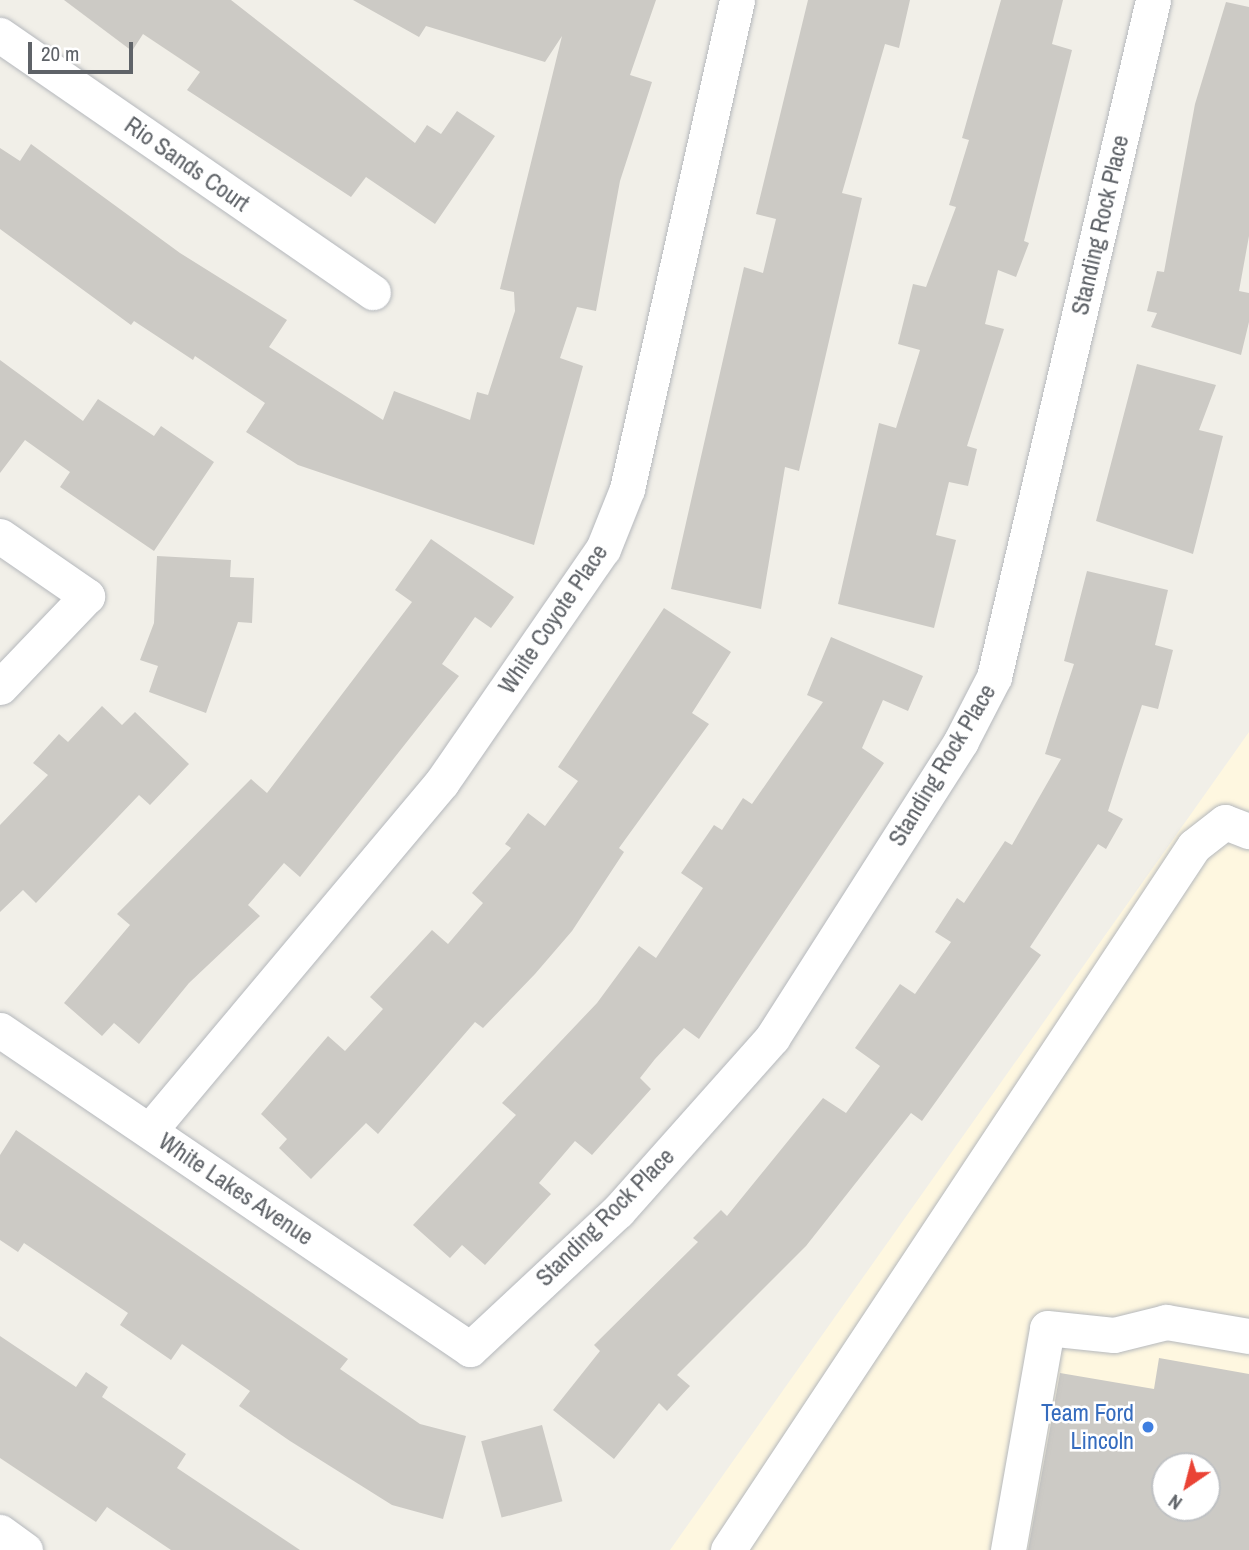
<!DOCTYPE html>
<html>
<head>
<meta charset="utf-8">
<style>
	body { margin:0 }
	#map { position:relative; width:1249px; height:1550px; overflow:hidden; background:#f1efe8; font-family:"Archivo Narrow",sans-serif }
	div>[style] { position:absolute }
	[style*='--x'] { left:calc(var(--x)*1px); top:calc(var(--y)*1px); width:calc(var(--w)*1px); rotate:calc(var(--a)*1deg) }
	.commercial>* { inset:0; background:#fef7e0 }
	.building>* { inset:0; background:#cccac5; transform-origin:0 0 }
	.roads { filter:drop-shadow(0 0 2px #b5b8bc) drop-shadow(0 0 2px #b5b8bc) }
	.minor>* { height:35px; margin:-17.5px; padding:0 17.5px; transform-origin:17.5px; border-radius:17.5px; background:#fff }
	.dots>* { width:19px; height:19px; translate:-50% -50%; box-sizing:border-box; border:4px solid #fff; border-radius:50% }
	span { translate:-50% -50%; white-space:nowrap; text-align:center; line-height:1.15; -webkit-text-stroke:5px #fff; paint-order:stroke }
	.street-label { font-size:24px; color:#5f6368 }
	.shop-label { font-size:24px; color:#366cbe }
	.right { translate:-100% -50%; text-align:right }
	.north { position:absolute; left:1151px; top:1452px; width:70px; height:70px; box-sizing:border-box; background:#fff; border:2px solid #bfc1c3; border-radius:50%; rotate:215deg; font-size:19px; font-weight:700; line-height:28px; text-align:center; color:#5f6368 }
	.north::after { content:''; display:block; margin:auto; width:24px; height:32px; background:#ea4335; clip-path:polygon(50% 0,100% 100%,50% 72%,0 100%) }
	.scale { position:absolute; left:28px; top:42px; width:105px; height:32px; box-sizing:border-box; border:4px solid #5f6368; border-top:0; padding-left:9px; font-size:21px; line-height:24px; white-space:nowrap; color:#5f6368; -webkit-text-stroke:5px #fff; paint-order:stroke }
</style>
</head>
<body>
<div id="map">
	<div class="commercial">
		<div style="clip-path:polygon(evenodd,1249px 732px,1249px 1550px,670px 1550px,1249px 732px,1165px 1466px,1207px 1466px,1207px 1508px,1165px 1508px,1165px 1466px)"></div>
	</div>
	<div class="building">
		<div style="clip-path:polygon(64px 0,231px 0,415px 143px,427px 125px,441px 134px,457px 111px,495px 136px,435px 224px,366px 177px,351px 197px,187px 90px,200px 72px,143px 34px,132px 51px)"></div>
		<div style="clip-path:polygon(353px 0,656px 0,630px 75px,652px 82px,620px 181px,596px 311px,577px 307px,560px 358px,583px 366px,534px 545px,298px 465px,246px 432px,265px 403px,195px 356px,193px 360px,134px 321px,131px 325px,0 229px,0 148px,20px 161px,31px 144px,180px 253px,287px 320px,269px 347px,383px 420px,394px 391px,470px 420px,477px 392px,488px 395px,515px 311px,514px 292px,500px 289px,562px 36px,545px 62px,426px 26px,419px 37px)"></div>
		<div style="clip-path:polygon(808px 0,910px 0,899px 48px,885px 44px,842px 193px,862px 198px,799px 471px,785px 467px,761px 609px,671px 589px,744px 267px,763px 273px,776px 219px,756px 214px)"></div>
		<div style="clip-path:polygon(1001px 0,1063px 0,1052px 44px,1072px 50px,1024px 241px,1029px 243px,1016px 277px,998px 270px,985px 324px,1004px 329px,967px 446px,977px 449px,968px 486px,949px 482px,936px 535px,956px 540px,934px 628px,838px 604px,879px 423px,896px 428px,920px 350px,898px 344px,913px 284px,926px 287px,956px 207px,949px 205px,969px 140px,962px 138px)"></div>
		<div style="clip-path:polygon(1226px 2px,1249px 7px,1249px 236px,1239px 291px,1249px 293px,1249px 322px,1241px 355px,1151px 327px,1157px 313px,1147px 311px,1157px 271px,1164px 272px,1195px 104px)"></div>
		<div style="clip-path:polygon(0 360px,83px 421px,98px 399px,154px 436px,161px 426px,214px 462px,154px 551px,60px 487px,70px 472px,25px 440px,0 473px)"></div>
		<div style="clip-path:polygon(1137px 364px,1216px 385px,1199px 430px,1223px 436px,1193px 554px,1096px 521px)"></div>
		<div style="clip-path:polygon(431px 539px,514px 597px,491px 628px,475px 617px,442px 664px,459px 676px,300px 877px,284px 863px,248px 905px,260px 916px,189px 983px,139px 1044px,114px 1023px,102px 1036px,64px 1003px,130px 925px,117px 914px,251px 779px,267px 793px,412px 602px,395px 590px)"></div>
		<div style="clip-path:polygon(157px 556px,231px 560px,230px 577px,254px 578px,252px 623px,238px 622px,206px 713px,149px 692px,158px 666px,140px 660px,154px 623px)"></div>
		<div style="clip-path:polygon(1087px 571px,1168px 590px,1155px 645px,1173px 650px,1158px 709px,1142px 705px,1108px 811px,1123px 819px,1106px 849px,1098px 844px,1030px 947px,1041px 955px,922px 1121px,911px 1113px,806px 1246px,677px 1375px,690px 1386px,667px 1411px,659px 1403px,614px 1459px,553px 1410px,600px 1351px,594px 1345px,698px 1242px,693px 1238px,721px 1210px,727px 1216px,823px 1098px,846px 1113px,880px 1066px,855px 1048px,900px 984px,915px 994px,951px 942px,935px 932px,957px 898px,964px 903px,1005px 841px,1012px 845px,1061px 759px,1045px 754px,1074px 664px,1064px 661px)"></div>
		<div style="clip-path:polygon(664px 608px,731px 652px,692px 713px,709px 724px,619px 848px,624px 852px,572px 931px,535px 974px,483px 1028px,475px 1022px,378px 1134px,366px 1123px,311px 1179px,279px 1148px,287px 1139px,261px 1114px,328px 1036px,345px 1051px,383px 1009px,370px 997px,432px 930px,448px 944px,483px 903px,472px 893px,511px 848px,505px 844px,528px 813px,545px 826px,578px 781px,558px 767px)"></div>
		<div style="clip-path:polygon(831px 637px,923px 676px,908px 711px,883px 700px,862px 748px,884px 763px,699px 1039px,684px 1028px,655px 1059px,640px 1078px,651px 1089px,592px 1155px,575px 1141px,539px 1183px,551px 1194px,485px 1265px,462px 1245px,450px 1258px,413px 1225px,516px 1115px,502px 1103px,597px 1003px,639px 946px,656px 958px,703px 888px,681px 873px,714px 825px,722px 830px,743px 798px,752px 804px,823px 702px,807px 695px)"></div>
		<div style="clip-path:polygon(102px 706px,122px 725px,135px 712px,189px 764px,150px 805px,139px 795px,36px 903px,23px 890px,0 912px,0 825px,48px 775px,33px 763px,59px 734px,68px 742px)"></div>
		<div style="clip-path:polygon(16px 1130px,348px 1359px,340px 1369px,420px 1424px,466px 1436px,443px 1519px,392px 1505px,290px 1441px,239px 1406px,250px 1391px,182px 1344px,171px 1360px,120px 1325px,128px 1313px,24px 1243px,18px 1252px,0 1240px,0 1155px)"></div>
		<div style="clip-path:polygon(0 1336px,76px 1387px,86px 1372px,108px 1387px,102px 1397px,186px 1454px,177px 1468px,300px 1550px,171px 1550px,107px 1507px,96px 1522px,0 1458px)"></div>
		<div style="clip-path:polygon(evenodd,1159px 1358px,1249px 1374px,1249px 1550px,1028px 1550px,1060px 1373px,1154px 1389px,1159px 1358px,1165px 1466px,1207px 1466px,1207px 1508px,1165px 1508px,1165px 1466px)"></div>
		<div style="left:542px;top:1425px;width:79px;height:63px;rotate:75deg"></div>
	</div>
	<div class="roads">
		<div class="minor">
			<div style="--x:0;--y:35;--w:453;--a:34.6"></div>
			<div style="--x:0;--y:536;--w:106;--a:34.6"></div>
			<div style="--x:87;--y:596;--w:126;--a:133.7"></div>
			<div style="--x:0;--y:1030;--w:568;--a:34.17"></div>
			<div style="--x:470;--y:1349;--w:202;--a:-43"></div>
			<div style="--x:618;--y:1211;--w:232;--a:-48.3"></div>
			<div style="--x:772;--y:1038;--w:352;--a:-57.5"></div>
			<div style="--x:961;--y:741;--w:72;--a:-62.7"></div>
			<div style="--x:994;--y:677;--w:695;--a:-76.78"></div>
			<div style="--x:150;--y:1130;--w:454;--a:-50"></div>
			<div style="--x:442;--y:782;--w:283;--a:-55.4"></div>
			<div style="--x:603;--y:549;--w:65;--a:-68.2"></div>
			<div style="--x:627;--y:489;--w:501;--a:-77.32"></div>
			<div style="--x:0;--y:1532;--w:31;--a:36"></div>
			<div style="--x:728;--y:1550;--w:844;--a:-56.5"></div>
			<div style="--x:1194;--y:846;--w:39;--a:-38"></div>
			<div style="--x:1225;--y:822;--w:26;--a:21"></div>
			<div style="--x:1008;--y:1550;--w:225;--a:-80"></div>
			<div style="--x:1047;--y:1328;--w:67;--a:6"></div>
			<div style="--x:1114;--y:1335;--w:54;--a:-14"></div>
			<div style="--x:1166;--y:1322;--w:84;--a:9.6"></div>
		</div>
	</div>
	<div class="dots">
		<div style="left:1148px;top:1427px;background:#3f7fe0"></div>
	</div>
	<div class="street-label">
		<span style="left:187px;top:164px;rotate:35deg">Rio Sands Court</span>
		<span style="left:1100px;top:225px;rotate:-77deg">Standing Rock Place</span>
		<span style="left:553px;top:619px;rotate:-56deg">White Coyote Place</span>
		<span style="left:942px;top:765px;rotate:-59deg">Standing Rock Place</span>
		<span style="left:236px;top:1189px;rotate:34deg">White Lakes Avenue</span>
		<span style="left:605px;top:1217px;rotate:-45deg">Standing Rock Place</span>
	</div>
	<div class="shop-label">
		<span class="right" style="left:1134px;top:1427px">Team Ford<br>Lincoln</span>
	</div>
	<div class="north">N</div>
	<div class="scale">20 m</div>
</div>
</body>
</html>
